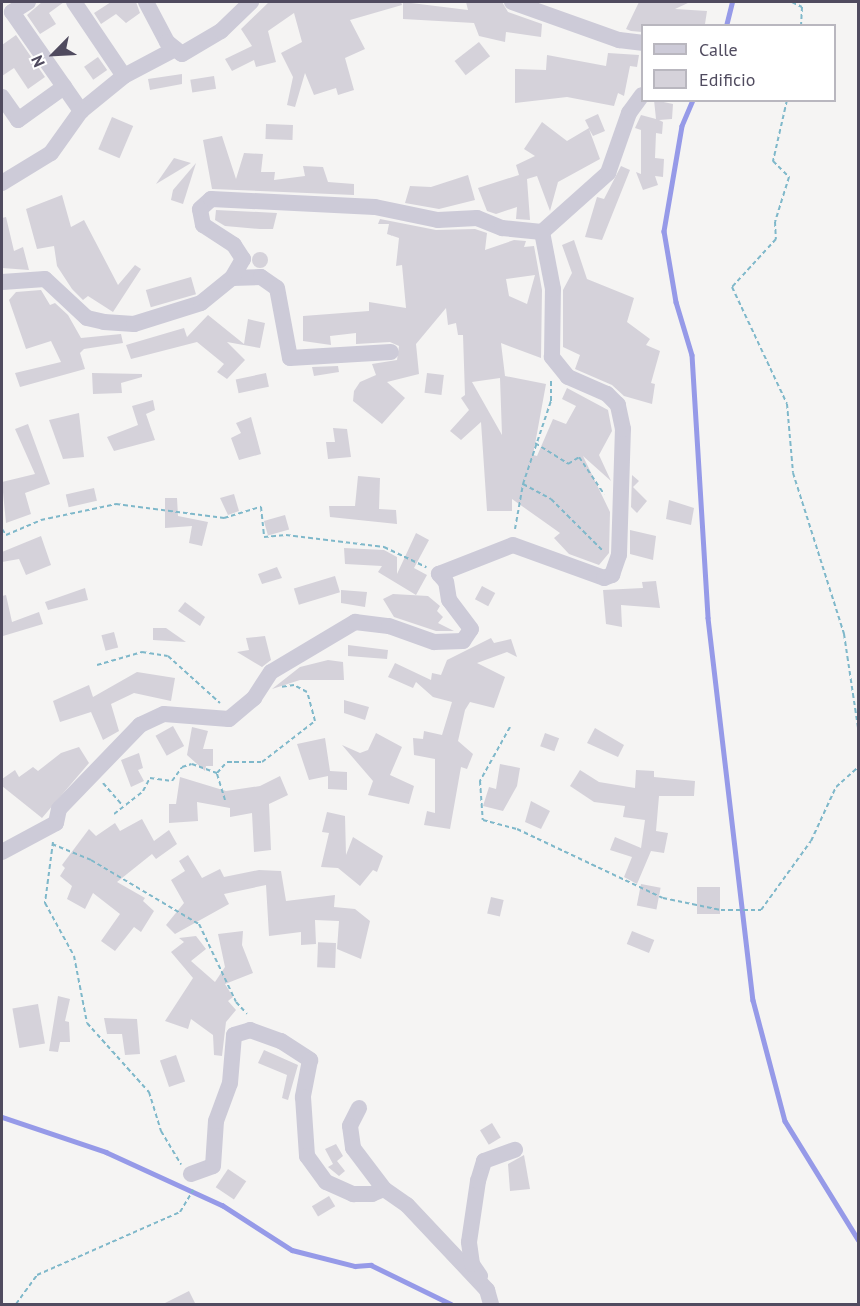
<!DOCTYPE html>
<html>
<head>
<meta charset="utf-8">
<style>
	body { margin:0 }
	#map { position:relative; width:860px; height:1306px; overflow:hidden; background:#f5f4f3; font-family:"PT Sans",sans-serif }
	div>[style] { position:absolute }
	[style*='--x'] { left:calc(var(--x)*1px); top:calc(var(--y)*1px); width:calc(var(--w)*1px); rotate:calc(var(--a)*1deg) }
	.stream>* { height:4.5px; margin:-2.25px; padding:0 2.25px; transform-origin:2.25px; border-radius:2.25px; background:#969ae8 }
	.building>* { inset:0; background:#d5d2da; transform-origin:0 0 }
	.round { border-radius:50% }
	.path>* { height:2px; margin-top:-1px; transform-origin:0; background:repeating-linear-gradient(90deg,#7fb8ca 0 4.5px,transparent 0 7.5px) }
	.street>* { height:16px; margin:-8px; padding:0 8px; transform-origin:8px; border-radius:8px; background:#cdcbd8 }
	span { translate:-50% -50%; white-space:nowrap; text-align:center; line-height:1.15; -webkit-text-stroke:4.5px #fff; paint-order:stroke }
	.frame { position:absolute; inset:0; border:3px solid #504b5f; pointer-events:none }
	.legend { position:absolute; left:641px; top:24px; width:195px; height:78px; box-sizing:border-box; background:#fff; border:2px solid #b9b7bf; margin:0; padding:8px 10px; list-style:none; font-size:18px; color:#504b5f }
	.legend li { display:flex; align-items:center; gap:12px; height:30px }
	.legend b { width:30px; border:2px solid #b9b7bf }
	.north { position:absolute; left:24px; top:24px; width:60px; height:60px; -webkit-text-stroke:4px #fff; paint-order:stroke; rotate:246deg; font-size:16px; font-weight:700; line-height:24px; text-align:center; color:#504b5f }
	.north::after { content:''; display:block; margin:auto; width:21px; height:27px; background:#504b5f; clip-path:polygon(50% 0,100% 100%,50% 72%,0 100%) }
</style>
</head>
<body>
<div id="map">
	<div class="stream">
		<div style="--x:726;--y:26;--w:25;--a:-76"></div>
		<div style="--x:693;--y:100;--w:28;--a:113"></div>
		<div style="--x:682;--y:126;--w:107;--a:99.7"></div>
		<div style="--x:664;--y:231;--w:72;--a:80.4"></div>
		<div style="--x:676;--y:302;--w:55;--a:73.2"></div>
		<div style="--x:692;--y:355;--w:263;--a:86.5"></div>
		<div style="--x:708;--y:618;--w:385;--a:83.3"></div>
		<div style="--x:753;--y:1000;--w:125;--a:75.2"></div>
		<div style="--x:785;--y:1121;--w:139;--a:58.3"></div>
		<div style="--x:2;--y:1117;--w:110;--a:18.6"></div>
		<div style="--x:106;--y:1152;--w:128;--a:24.6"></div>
		<div style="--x:222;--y:1205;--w:83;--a:32.7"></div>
		<div style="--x:292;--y:1250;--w:65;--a:14.3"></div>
		<div style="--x:355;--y:1266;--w:16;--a:-4"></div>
		<div style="--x:371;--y:1265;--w:89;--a:26"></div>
	</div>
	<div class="building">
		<div style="clip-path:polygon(42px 2px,64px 2px,49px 13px,56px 24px,40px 34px,27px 15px)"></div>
		<div style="clip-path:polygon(111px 2px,136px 2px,140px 13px,126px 23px,116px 14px,101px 24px,94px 13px)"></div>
		<div style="clip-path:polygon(269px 2px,401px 2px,402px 5px,350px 20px,365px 49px,345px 58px,354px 90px,338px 95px,336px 88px,314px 95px,305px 73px,295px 107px,287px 105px,293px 77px,281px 53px,302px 42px,294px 13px,268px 31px,276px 62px,256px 67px,254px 60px,232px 71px,225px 59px,252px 46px,241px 29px)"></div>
		<div style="clip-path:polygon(403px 2px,468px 10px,466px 2px,502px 2px,508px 12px,542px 24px,541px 37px,506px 32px,505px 42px,479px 36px,474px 23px,403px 19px)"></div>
		<div style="clip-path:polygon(639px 2px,690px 2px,675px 9px,707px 11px,705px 24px,642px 26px,642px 32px,631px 31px,626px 29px)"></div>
		<div style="clip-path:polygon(16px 35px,45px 77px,28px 89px,14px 68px,2px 76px,2px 45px)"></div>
		<div style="left:479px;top:42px;width:18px;height:31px;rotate:52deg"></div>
		<div style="clip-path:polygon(608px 53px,639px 55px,637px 67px,630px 66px,624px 96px,618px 93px,614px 106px,567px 97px,515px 103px,515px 69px,546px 70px,547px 55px,606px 66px)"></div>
		<div style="left:98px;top:57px;width:16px;height:17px;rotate:55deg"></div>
		<div style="clip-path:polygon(182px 74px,182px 84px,150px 90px,148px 79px)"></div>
		<div style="left:214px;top:76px;width:13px;height:24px;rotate:81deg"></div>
		<div style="clip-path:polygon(654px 100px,673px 104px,672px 119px,659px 120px,663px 122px,662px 134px,656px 133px,655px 158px,664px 159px,663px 177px,655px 176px,658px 185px,643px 190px,636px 172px,641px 174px,641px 130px,635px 128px,641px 115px,656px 119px)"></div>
		<div style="clip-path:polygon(598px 114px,605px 131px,593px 136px,589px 129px,600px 159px,558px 182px,550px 211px,537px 176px,527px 179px,530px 220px,516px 219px,517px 207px,496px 214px,487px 211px,478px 188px,519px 175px,516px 165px,535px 156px,524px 149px,542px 122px,567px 141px,589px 128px,585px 120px)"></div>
		<div style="left:112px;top:117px;width:23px;height:35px;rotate:23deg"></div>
		<div style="left:266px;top:124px;width:27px;height:15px;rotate:2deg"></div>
		<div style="clip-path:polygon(222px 136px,236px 179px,244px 153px,263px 154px,261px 172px,275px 172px,274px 180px,305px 176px,303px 166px,323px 167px,328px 182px,354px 184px,354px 195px,212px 189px,203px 140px)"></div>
		<div style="clip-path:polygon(174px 158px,191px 163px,156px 184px)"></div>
		<div style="clip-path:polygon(196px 163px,183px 204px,171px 200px,173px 190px)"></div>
		<div style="clip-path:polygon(621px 166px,630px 170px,602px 240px,585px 237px,597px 197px,604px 199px)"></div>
		<div style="clip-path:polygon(468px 175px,475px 200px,439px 209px,405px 203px,410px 186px,431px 187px)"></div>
		<div style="clip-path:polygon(62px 195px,71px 227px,84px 220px,118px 285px,135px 265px,141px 269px,113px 312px,88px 296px,83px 300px,72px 289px,57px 266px,54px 246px,37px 249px,26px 209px)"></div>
		<div style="clip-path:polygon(216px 210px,277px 213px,273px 229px,260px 229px,225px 226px,215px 220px)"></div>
		<div style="clip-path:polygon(6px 217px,14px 251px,23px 247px,29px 270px,2px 268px,2px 218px)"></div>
		<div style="clip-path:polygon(evenodd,380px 219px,436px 230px,475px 229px,487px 233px,485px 250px,514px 240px,526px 241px,524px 247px,534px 246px,542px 290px,541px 358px,501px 343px,505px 376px,546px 384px,533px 455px,537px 456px,553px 419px,566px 424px,576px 406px,562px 399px,567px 388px,608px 410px,612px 431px,599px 455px,611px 481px,583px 456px,610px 512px,609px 553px,599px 565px,569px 554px,554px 538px,560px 533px,512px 499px,512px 511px,487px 511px,481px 422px,461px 440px,450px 431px,469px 410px,461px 398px,465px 395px,463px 335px,458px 335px,456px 323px,448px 325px,446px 308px,416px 344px,419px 374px,387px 382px,405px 398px,382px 424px,353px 401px,354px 391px,360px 382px,376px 375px,372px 364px,397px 360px,399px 346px,390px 342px,356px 344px,356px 333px,330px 336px,331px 345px,303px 341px,303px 316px,369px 311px,369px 302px,406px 308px,402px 265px,396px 266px,399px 238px,387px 234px,389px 224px,378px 224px,380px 219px,535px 275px,527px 304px,509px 296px,506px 279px,535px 275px,380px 219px,500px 378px,502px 435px,472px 382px,500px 378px)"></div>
		<div style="clip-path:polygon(574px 240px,587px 279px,634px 298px,627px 322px,650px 339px,646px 345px,660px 351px,651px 383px,655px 384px,652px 404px,624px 396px,612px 385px,575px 369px,580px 355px,563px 347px,563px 290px,572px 273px,562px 245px)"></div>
		<div class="round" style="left:252px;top:252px;width:16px;height:16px"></div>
		<div style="left:191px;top:277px;width:18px;height:47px;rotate:74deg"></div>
		<div style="clip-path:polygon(41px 290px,50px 305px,55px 303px,68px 315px,81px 338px,121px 334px,123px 343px,84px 349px,80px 353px,85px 369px,20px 387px,15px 373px,61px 362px,51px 341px,26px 349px,9px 300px,16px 292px)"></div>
		<div style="clip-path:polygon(208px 315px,244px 344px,248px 319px,265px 323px,260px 348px,227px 342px,245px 360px,227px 379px,217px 372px,224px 364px,197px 342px,131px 359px,126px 345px,184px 328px,187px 337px)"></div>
		<div style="clip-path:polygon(338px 366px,339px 372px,314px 376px,312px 367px)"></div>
		<div style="clip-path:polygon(92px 373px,142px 374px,142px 377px,121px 383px,122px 393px,93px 394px)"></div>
		<div style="left:266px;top:373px;width:14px;height:31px;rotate:78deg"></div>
		<div style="left:427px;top:373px;width:17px;height:20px;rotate:7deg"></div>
		<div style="clip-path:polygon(153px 400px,155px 410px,146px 414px,155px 440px,114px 451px,107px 437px,138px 425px,132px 406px)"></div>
		<div style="clip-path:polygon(79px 413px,84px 457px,63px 459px,49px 420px)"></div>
		<div style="clip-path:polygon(251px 417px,261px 454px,239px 460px,231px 438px,241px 433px,236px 423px)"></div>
		<div style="clip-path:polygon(28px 424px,50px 484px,25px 493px,31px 514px,6px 523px,2px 482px,35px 474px,15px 429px)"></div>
		<div style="clip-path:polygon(333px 428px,347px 429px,351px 457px,328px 459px,326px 442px,335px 442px)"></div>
		<div style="clip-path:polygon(632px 475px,639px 481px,633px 487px,647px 501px,637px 513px,631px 507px)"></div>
		<div style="clip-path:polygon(358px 476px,380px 478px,379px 509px,396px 510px,397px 524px,330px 517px,329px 506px,355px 506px)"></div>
		<div style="left:94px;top:488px;width:13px;height:29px;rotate:77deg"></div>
		<div style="clip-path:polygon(234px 494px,239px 511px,228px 515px,220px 498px)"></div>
		<div style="clip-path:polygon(165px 498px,177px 498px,178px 516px,208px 522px,202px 546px,189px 543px,192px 526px,165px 528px)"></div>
		<div style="clip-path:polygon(669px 500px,694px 508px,691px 525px,666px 519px)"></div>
		<div style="left:285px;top:515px;width:15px;height:22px;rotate:74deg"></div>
		<div style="clip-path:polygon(630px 530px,656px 536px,653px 560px,630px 554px)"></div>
		<div style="clip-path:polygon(416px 533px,429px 540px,414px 568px,427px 575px,416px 595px,378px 572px,382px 566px,345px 564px,344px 548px,384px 550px,397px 557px,397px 574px)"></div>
		<div style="clip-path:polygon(41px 536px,51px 565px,26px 575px,19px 559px,2px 562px,2px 552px)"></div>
		<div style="clip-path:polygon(277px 567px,282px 578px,262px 584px,258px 574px)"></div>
		<div style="left:335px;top:576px;width:17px;height:43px;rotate:73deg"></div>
		<div style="clip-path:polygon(656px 581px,660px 608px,621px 605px,622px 627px,606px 624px,603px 590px,643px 588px,642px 582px)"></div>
		<div style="left:482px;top:586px;width:15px;height:15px;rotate:28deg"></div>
		<div style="clip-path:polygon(85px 588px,88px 600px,48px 610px,45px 602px)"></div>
		<div style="clip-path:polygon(341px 590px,367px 592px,365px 607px,341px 603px)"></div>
		<div style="clip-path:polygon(393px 594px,428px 596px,440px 606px,437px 611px,443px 617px,438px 623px,454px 631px,436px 631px,394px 617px,383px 599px)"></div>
		<div style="clip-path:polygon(6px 595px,12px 622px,39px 612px,43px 624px,3px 636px,2px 596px)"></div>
		<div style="clip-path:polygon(185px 602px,205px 617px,200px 626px,178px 611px)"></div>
		<div style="clip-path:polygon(153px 628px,166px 628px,186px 642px,153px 640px)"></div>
		<div style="left:114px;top:632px;width:16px;height:13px;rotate:75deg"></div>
		<div style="clip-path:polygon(265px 636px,271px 660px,262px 667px,237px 652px,249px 650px,246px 638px)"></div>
		<div style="clip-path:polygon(491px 638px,494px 643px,511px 639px,517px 657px,507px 652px,477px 663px,505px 677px,494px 708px,470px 702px,465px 710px,458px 741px,473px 754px,467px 769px,461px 767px,450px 829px,424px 825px,427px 811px,435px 813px,435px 759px,414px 755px,413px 738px,423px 739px,424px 731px,442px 735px,452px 702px,433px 697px,416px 682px,413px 688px,388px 677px,395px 663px,431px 680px,432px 673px,441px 675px,447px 660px)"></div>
		<div style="clip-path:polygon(348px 645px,388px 650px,387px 659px,348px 656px)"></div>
		<div style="clip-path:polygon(328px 660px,343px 662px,344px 680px,300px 680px,272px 689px,300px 667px)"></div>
		<div style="clip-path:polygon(137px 672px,175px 678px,171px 701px,134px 693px,111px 704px,119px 731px,103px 740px,91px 712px,60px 722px,53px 701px,89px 685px,93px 697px)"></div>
		<div style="clip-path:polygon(344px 700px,369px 707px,365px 720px,344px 713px)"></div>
		<div style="left:173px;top:726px;width:23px;height:20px;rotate:61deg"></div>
		<div style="clip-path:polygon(192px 727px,208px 731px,203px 749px,213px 749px,213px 766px,206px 766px,205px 771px,187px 755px)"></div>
		<div style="clip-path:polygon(595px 728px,624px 745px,618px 757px,587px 743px)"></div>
		<div style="clip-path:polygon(376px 733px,402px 747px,390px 775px,414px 786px,409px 804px,368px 795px,373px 781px,342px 745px,360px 753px,368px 750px)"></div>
		<div style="left:545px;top:733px;width:15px;height:14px;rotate:20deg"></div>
		<div style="clip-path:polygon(325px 738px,330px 771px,347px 772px,347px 790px,328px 789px,328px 776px,309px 780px,297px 744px)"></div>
		<div style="clip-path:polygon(79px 747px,89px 763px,42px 818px,2px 786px,2px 779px,15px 770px,19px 777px,33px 767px,38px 771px,61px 753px)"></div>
		<div style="clip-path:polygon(139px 753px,143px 768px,138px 770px,144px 781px,131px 787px,121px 760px)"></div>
		<div style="clip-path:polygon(500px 764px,520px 768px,517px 786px,503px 811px,483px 806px,489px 787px,496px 789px)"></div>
		<div style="clip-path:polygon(580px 770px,599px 782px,635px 788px,636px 770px,654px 771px,654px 777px,695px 781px,694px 796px,659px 796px,656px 831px,668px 833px,664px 853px,651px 851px,637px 884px,624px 877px,632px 857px,610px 850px,615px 837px,641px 848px,645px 820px,623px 817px,625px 806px,594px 802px,570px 786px)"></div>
		<div style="clip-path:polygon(280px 776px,288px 795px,269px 804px,271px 850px,254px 852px,252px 813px,230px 817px,230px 808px,197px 802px,198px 821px,169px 823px,169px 804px,176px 804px,180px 777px,226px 791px,260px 786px)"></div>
		<div style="clip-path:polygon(531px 801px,550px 811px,541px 829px,525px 822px)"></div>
		<div style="clip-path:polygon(327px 812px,345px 816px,346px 855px,353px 837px,383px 856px,377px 872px,373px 870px,360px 886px,338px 868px,321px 867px,329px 833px,322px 832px)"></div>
		<div style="clip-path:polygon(142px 819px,154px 841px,169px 830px,177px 844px,156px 859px,152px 854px,117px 882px,145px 898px,143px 901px,154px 911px,141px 932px,134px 927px,115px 951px,101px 941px,120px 914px,93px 893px,85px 909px,67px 899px,72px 886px,60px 876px,65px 868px,62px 865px,89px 829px,96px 836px,115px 823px,120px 831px)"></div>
		<div style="clip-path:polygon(188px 855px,202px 878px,220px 869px,224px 877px,259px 870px,281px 871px,286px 901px,335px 895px,334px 907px,355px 909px,370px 921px,361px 959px,337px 949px,339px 921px,315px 920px,316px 944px,301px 945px,301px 932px,269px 936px,266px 885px,224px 894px,229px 904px,175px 934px,166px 925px,184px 903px,171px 880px,185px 871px,179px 861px)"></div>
		<div style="left:641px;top:884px;width:20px;height:22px;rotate:11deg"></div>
		<div style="left:697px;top:887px;width:23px;height:27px"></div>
		<div style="left:491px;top:897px;width:13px;height:17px;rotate:13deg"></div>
		<div style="clip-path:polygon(243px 931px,242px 945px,253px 973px,225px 984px,233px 997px,228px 1001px,236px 1010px,226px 1022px,222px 1056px,214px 1055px,213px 1035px,191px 1019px,188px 1029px,165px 1021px,193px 978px,171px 952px,184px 942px,179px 938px,196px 936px,206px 949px,191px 961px,215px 982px,225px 967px,218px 934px)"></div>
		<div style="left:632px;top:931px;width:24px;height:14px;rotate:22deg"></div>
		<div style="left:336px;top:943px;width:25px;height:18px;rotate:92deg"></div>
		<div style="clip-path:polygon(58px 996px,70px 999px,65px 1021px,69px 1022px,70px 1042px,60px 1042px,58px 1052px,49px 1051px)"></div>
		<div style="left:38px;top:1004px;width:40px;height:26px;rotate:80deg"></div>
		<div style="clip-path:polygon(104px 1018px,137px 1019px,140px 1054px,125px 1055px,122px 1034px,107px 1034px)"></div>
		<div style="clip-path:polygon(264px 1050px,298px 1065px,288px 1100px,282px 1098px,287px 1075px,258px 1063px)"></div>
		<div style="left:176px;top:1055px;width:28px;height:17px;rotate:71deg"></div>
		<div style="left:492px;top:1123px;width:17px;height:14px;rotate:59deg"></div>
		<div style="clip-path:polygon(336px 1144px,343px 1156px,337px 1161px,345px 1171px,339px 1176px,328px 1167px,333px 1164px,325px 1149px)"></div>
		<div style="clip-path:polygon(524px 1155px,530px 1189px,510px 1191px,508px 1164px)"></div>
		<div style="left:228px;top:1169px;width:22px;height:22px;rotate:34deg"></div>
		<div style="left:329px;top:1196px;width:12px;height:20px;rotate:59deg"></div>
		<div style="clip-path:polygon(189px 1291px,196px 1305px,161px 1305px)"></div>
	</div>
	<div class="path">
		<div style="--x:792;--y:2;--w:11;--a:27"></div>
		<div style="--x:802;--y:7;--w:19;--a:93"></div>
		<div style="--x:787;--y:100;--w:63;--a:102.9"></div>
		<div style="--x:773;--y:161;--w:23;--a:45"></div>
		<div style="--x:789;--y:177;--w:47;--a:107.3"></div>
		<div style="--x:775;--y:222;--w:17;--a:87"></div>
		<div style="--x:776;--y:239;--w:65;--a:132.5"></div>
		<div style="--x:732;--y:287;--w:129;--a:64.8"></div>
		<div style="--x:787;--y:404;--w:69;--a:85"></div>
		<div style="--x:793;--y:473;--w:169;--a:72.4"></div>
		<div style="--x:844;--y:634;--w:95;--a:81.5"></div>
		<div style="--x:535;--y:443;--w:39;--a:32"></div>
		<div style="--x:568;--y:464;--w:13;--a:-32"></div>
		<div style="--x:579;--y:457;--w:45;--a:56"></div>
		<div style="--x:523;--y:484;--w:32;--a:28"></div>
		<div style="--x:551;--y:499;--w:74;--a:45"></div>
		<div style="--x:2;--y:529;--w:7;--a:56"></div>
		<div style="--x:6;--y:535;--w:38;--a:-23"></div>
		<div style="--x:41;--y:520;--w:77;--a:-12"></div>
		<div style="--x:116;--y:504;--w:109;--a:7.4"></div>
		<div style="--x:224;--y:518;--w:39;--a:-17"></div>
		<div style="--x:261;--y:507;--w:30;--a:84"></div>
		<div style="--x:264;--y:537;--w:22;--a:-5"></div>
		<div style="--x:286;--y:535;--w:99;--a:7"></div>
		<div style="--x:384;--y:547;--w:47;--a:25.5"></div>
		<div style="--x:515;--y:529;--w:46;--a:-79.9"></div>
		<div style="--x:523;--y:484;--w:88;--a:-71.4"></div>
		<div style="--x:551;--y:401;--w:20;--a:-90"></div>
		<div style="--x:97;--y:665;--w:47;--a:-16.1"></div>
		<div style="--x:142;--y:652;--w:26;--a:9"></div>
		<div style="--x:168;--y:656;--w:70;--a:42.1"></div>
		<div style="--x:510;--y:727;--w:62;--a:119.1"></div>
		<div style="--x:480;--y:781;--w:39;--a:86"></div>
		<div style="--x:483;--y:820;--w:35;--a:15"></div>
		<div style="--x:517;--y:829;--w:161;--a:25.3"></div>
		<div style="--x:663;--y:898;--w:59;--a:11.7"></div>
		<div style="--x:721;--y:910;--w:40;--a:0"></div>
		<div style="--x:761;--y:910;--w:85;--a:-54.1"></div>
		<div style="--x:811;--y:841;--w:60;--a:-65.2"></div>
		<div style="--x:836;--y:787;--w:30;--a:-42"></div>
		<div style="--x:103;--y:783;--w:30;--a:49"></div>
		<div style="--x:225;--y:800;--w:28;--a:-107"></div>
		<div style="--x:217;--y:773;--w:15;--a:-48"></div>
		<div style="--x:227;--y:762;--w:35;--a:0"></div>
		<div style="--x:262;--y:762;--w:67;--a:-37.7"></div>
		<div style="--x:315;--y:721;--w:30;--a:-105"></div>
		<div style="--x:307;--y:692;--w:15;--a:-152"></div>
		<div style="--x:294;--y:685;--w:14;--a:172"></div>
		<div style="--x:114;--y:814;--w:37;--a:-38"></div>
		<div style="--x:143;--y:791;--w:15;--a:-62"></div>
		<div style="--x:150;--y:778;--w:22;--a:8"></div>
		<div style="--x:172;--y:781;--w:17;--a:-54"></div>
		<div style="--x:182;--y:767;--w:10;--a:-17"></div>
		<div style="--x:192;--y:764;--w:27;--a:20"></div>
		<div style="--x:53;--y:842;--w:62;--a:97.5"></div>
		<div style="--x:45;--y:903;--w:60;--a:61.3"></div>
		<div style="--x:74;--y:956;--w:68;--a:79"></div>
		<div style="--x:87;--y:1023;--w:93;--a:48.1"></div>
		<div style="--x:149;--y:1092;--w:41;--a:72.9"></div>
		<div style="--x:161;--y:1131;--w:39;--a:59"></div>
		<div style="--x:52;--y:844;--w:42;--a:22.3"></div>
		<div style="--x:91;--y:860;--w:126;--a:30.7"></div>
		<div style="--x:199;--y:924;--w:86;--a:64.6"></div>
		<div style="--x:236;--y:1002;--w:16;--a:47"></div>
		<div style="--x:16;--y:1304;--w:36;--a:-54"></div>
		<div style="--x:37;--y:1275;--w:156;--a:-23.8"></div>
		<div style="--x:180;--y:1212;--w:26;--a:-59"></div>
	</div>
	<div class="street">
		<div style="--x:28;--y:2;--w:19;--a:148"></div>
		<div style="--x:12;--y:12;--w:121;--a:55.1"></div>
		<div style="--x:81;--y:111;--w:55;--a:-39.1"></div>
		<div style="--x:74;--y:2;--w:89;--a:56"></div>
		<div style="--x:124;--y:76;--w:58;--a:-27.9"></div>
		<div style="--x:146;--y:2;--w:45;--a:62.3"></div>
		<div style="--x:167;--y:42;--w:19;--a:39"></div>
		<div style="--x:182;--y:54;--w:45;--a:-30.5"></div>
		<div style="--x:221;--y:31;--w:42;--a:-44"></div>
		<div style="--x:512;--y:2;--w:114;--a:19.6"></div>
		<div style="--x:619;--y:40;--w:23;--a:7"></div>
		<div style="--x:2;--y:97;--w:28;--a:55"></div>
		<div style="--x:18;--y:120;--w:57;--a:-35.7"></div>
		<div style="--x:2;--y:183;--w:57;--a:-31.5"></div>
		<div style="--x:51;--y:153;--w:52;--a:-54.5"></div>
		<div style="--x:232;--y:278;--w:29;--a:-2"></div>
		<div style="--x:261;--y:277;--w:19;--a:35"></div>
		<div style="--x:277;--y:288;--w:71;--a:79.5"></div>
		<div style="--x:290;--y:358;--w:101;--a:-3.4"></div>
		<div style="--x:2;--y:282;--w:43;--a:-4"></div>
		<div style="--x:45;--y:279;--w:57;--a:42.9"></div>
		<div style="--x:87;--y:318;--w:17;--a:13"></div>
		<div style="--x:104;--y:322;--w:30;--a:4"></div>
		<div style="--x:134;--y:324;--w:70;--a:-17.4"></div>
		<div style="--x:201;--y:303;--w:40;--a:-39"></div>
		<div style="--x:232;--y:278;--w:22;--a:-60"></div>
		<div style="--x:243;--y:259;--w:17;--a:-123"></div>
		<div style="--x:234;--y:245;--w:37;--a:-147"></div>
		<div style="--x:203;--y:225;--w:16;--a:-101"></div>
		<div style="--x:200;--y:209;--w:15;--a:-42"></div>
		<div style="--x:211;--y:199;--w:164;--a:2.8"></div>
		<div style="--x:375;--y:207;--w:64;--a:11.7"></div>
		<div style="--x:438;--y:220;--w:39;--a:-3"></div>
		<div style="--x:477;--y:218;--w:27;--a:22"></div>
		<div style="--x:502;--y:228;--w:40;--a:5.7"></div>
		<div style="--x:542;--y:232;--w:89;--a:-41.8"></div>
		<div style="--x:608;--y:173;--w:64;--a:-70.7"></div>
		<div style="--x:629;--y:113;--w:22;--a:-54"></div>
		<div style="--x:2;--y:852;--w:61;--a:-28.2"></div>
		<div style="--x:56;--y:823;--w:14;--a:-78"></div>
		<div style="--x:59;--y:809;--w:117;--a:-46"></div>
		<div style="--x:140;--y:725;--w:26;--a:-25"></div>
		<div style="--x:164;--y:714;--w:65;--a:4.4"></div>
		<div style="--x:229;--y:719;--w:33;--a:-40"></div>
		<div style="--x:254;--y:698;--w:31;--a:-57"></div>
		<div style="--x:271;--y:672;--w:98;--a:-30.8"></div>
		<div style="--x:355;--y:622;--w:34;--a:7"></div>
		<div style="--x:389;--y:626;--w:48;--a:19.6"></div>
		<div style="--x:434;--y:642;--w:29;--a:-2"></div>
		<div style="--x:463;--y:641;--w:14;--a:-56"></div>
		<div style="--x:471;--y:629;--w:36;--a:-127"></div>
		<div style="--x:449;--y:600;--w:18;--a:-99"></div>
		<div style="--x:446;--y:582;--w:11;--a:-131"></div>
		<div style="--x:439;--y:574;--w:79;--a:-21.4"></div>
		<div style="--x:513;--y:545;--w:97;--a:19.9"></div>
		<div style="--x:604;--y:578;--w:9;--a:-21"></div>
		<div style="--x:612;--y:575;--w:21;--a:-71"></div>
		<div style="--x:619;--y:555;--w:126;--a:-88.2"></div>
		<div style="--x:623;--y:429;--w:25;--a:-102"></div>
		<div style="--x:618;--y:405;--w:16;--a:-135"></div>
		<div style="--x:607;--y:394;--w:43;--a:-156.4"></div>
		<div style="--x:568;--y:377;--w:26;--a:-129"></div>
		<div style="--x:552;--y:357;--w:68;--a:-89.2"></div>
		<div style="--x:553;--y:289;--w:58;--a:-100.9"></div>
		<div style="--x:359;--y:1108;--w:20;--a:117"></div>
		<div style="--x:350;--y:1126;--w:22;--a:82"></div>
		<div style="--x:353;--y:1148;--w:51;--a:52.9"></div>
		<div style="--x:191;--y:1174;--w:23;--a:-20"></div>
		<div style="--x:213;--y:1166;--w:45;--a:-86.2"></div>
		<div style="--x:216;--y:1121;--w:40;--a:-69.8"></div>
		<div style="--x:230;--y:1083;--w:48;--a:-85.2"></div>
		<div style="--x:234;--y:1035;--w:17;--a:-17"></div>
		<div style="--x:250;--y:1030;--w:33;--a:20"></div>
		<div style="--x:281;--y:1041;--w:35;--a:33"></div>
		<div style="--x:310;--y:1060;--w:38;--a:101"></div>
		<div style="--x:303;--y:1097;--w:59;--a:86.1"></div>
		<div style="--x:307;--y:1156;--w:32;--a:54"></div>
		<div style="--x:326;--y:1182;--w:30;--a:24"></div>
		<div style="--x:353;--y:1194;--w:19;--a:0"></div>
		<div style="--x:372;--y:1194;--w:13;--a:-23"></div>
		<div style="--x:384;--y:1189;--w:28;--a:35"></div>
		<div style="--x:407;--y:1205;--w:117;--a:46.7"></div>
		<div style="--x:487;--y:1290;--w:15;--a:74"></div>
		<div style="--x:480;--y:1276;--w:14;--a:-124"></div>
		<div style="--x:472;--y:1264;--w:22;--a:-98"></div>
		<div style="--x:469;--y:1242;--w:62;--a:-81.6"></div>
		<div style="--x:478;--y:1181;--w:21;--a:-73"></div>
		<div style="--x:484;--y:1161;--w:33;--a:-20"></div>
	</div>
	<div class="frame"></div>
	<ul class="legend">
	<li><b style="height:8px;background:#cdcbd8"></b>Calle</li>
	<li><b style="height:16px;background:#d5d2da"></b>Edificio</li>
	</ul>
	<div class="north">N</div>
</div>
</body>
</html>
